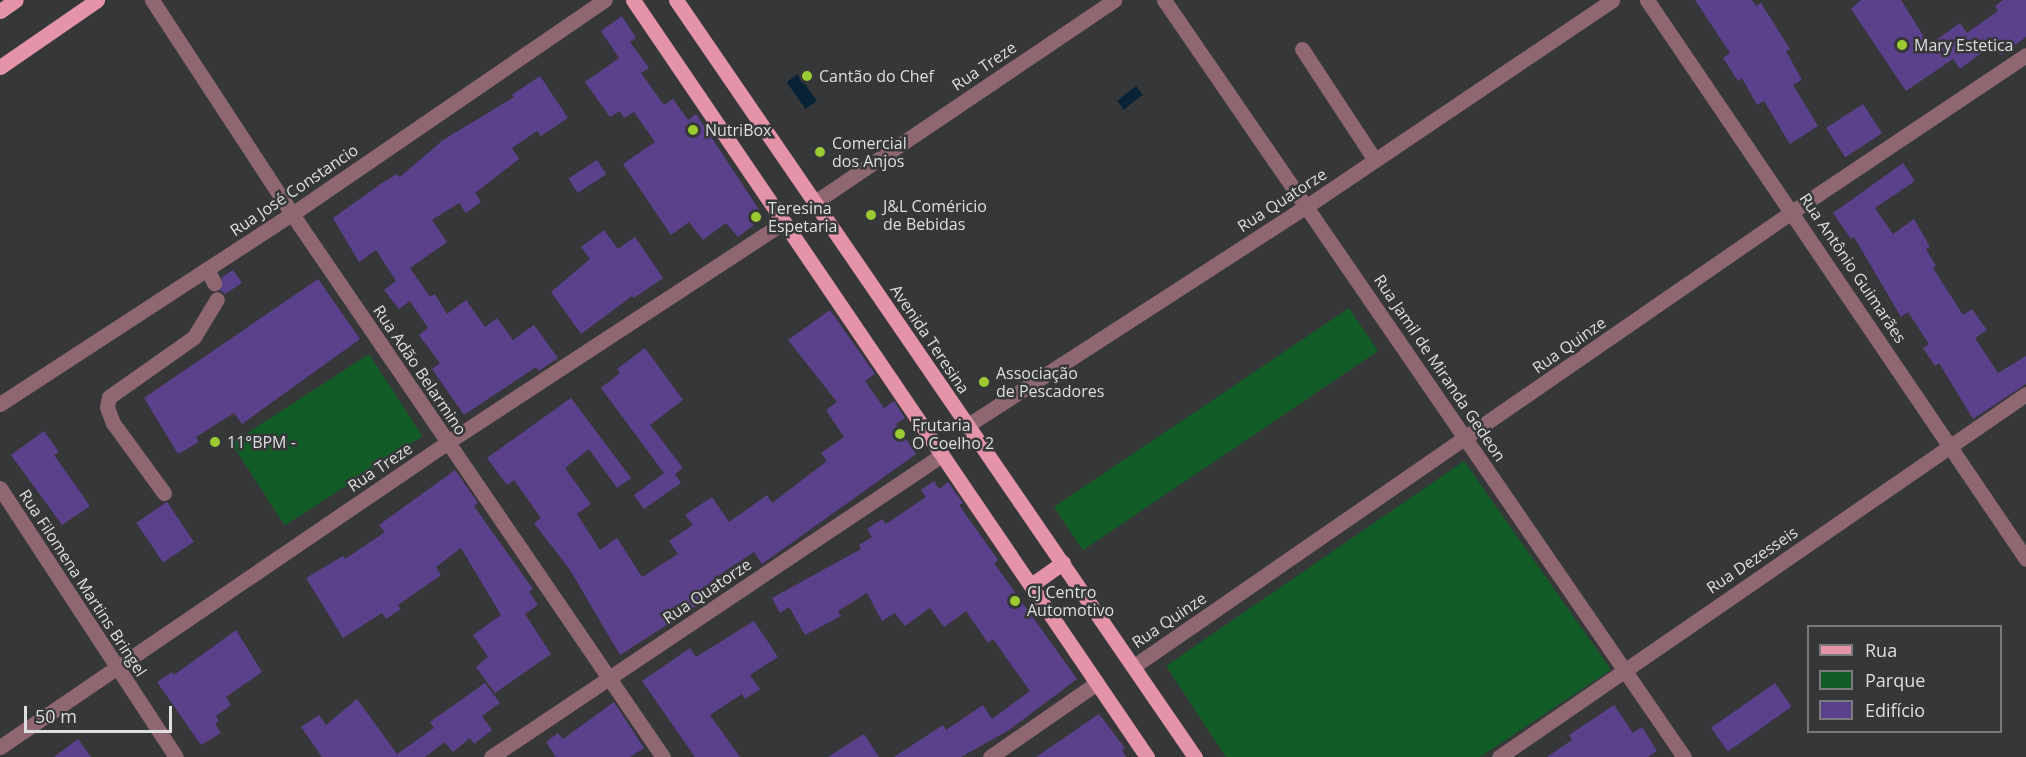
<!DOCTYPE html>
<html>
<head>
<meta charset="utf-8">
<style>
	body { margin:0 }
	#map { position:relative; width:2026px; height:757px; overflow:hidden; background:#363739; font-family:"Open Sans",sans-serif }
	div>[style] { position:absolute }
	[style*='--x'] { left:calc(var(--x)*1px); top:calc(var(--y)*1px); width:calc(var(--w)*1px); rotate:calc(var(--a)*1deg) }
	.green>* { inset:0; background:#125c28; transform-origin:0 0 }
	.water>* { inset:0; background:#072335; transform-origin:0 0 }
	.building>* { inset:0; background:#5b418b; transform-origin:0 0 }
	.minor>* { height:15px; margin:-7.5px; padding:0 7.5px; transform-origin:7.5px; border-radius:7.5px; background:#8e6771 }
	.major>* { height:15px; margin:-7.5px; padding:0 7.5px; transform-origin:7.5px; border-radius:7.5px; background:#e493a9 }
	.dots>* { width:16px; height:16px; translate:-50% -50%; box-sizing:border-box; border:3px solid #363739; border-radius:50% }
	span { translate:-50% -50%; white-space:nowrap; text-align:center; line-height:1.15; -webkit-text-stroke:5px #363739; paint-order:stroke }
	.poi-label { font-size:16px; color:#dedfe0 }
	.left { translate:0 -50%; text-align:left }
	.street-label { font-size:16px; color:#dedfe0 }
	.legend { position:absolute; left:1807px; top:625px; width:195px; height:108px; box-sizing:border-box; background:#363739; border:2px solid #797a7c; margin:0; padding:8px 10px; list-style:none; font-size:18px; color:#dedfe0 }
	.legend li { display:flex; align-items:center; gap:12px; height:30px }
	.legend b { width:30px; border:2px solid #797a7c }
	.scale { position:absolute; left:24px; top:706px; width:148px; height:27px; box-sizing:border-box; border:3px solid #dedfe0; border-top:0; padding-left:8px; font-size:18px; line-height:21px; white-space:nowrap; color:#dedfe0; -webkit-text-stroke:4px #363739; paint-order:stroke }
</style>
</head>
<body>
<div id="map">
	<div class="green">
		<div style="left:1349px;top:308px;width:52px;height:356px;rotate:56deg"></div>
		<div style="left:369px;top:354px;width:98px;height:164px;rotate:57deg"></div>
		<div style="clip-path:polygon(1464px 461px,1611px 670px,1480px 757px,1226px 757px,1166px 666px)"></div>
	</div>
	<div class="water">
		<div style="left:798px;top:74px;width:33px;height:14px;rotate:55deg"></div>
		<div style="left:1136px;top:86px;width:11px;height:24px;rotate:52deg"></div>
	</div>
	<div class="building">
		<div style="clip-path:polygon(1695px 0,1752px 0,1756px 6px,1761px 3px,1790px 49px,1786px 51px,1802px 80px,1793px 85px,1818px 126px,1790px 144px,1764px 101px,1757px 105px,1742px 78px,1738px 81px,1723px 58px,1730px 53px)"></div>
		<div style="clip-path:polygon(1861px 0,1901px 0,1929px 45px,1960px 23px,1967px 33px,1998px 11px,1995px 6px,2003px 0,2026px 0,2026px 37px,2001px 55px,1993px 44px,1960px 69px,1953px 59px,1906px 91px,1851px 9px)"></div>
		<div style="clip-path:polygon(622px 16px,636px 38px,630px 42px,649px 68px,641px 73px,664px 105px,673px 99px,688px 120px,696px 114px,764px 217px,738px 237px,726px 223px,703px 240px,689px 222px,671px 235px,623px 164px,655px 142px,634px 112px,624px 118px,620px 111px,610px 117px,585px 82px,619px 58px,601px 31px)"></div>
		<div style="clip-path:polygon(540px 76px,568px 118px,541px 136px,537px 131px,512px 148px,519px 159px,475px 193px,481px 202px,466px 213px,459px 203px,432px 220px,447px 242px,410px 268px,430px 297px,435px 294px,447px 314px,466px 300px,485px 327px,497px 318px,513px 340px,534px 325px,558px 358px,539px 371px,536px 367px,464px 415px,432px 369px,440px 363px,419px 335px,428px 328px,410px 301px,399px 309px,384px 290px,396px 281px,376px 250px,359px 262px,333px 218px,382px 183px,397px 174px,400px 177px,443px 140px,514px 97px,512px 95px)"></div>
		<div style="left:1863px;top:104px;width:35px;height:44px;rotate:57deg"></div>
		<div style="left:597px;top:160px;width:17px;height:34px;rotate:57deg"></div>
		<div style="clip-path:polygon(1903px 163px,1915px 181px,1875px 208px,1893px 234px,1914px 219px,1930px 247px,1926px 249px,1936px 266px,1933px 268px,1963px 315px,1972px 309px,1987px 330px,1975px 338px,1998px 373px,2026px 356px,2026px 384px,1973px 419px,1939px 363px,1935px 366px,1923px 348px,1929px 344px,1908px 312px,1901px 317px,1854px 237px,1851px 239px,1833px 213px)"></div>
		<div style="clip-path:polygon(604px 230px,618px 249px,635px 237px,663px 278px,634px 298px,632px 296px,581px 334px,551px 292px,590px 259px,581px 247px)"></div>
		<div style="clip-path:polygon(233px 270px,242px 283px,225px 294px,220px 290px,222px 277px)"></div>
		<div style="clip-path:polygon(318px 279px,360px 339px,242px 424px,234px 413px,196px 437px,199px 442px,178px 454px,144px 398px)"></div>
		<div style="clip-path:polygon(830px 310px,875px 374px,865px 381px,884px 408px,894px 401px,905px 418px,896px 424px,916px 454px,762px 564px,754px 552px,728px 569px,710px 582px,718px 592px,620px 655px,570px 570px,534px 523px,541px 518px,514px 480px,507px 485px,487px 458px,571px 398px,631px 478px,617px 488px,589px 449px,565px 468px,591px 504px,577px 514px,600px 550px,617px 538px,642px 577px,678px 554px,669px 541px,693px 525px,685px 515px,712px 497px,729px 522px,767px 495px,772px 503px,827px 461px,821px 453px,844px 437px,826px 410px,837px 402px,788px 340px)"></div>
		<div style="clip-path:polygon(645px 348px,683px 400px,650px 425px,683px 468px,675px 474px,681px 483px,644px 509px,634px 495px,664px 473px,601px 388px,620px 373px,617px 369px)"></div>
		<div style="clip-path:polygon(44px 431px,59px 452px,54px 455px,90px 506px,62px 525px,11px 455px)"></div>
		<div style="clip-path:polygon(455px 470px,478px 503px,474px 506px,533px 589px,529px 592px,538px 605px,525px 614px,551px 654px,495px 693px,476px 667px,488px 657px,473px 635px,501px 615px,461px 548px,436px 567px,441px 575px,398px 605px,401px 609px,386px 619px,382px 613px,343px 638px,306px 578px,343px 556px,345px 559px,385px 532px,379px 525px)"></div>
		<div style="clip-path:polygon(934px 481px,939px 489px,948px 482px,963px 503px,959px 505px,998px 560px,994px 563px,1077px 679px,1009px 730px,961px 757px,894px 757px,943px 725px,946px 730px,983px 705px,992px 719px,1030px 691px,993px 639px,988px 643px,966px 611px,944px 627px,930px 608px,905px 626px,895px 613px,882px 621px,867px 593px,838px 611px,841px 616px,805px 635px,789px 607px,780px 613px,772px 598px,861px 549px,859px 545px,872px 537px,867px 529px,882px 519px,886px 524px,926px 497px,921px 490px)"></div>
		<div style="left:167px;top:502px;width:48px;height:37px;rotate:56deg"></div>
		<div style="clip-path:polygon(754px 621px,778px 657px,750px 675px,760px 689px,745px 699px,742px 694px,710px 715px,740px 757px,695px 757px,642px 681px,690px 648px,696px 657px)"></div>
		<div style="clip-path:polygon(236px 630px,262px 672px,226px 697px,231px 705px,216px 716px,219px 721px,215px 724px,221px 733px,201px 745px,157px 682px,172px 672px,174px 675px)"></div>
		<div style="clip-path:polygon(485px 683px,500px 703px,482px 716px,492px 730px,474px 744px,470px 738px,453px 752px,445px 742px,425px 757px,322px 757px,301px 727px,319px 715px,326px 725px,357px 699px,397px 754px,434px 728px,430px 722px)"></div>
		<div style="left:1775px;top:683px;width:29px;height:78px;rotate:55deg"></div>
		<div style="clip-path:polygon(614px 702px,644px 748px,630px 757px,556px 757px,546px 742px,558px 733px,563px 739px)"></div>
		<div style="clip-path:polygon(1614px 705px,1633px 733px,1642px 727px,1657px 751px,1648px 757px,1547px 757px,1572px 740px,1569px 735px)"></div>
		<div style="clip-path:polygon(1099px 714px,1125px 748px,1122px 750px,1126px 757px,1036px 757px)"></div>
		<div style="clip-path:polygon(864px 734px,879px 757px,828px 757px)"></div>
		<div style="clip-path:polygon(78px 739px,91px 757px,54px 757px)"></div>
	</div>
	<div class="minor">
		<div style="--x:152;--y:0;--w:256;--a:56.8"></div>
		<div style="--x:292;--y:214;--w:658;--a:55.66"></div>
		<div style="--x:1164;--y:0;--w:918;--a:55.51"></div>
		<div style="--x:1647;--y:0;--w:675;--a:55.86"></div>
		<div style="--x:1302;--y:49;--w:133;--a:56.7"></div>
		<div style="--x:815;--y:202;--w:361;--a:-34"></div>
		<div style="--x:207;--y:269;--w:16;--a:63"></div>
		<div style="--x:0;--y:404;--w:348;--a:-33.1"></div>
		<div style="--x:292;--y:214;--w:379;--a:-34.4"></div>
		<div style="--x:968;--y:425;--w:404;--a:-32.9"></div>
		<div style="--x:1307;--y:206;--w:368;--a:-34"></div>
		<div style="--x:0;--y:488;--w:321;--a:56.8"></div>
		<div style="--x:164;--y:493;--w:87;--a:-126.1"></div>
		<div style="--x:113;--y:423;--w:17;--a:-111"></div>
		<div style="--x:107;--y:407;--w:10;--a:-79"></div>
		<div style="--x:109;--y:397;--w:104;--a:-35.2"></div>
		<div style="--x:194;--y:337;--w:44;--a:-58.8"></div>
		<div style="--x:1134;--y:666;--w:801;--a:-34.62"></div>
		<div style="--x:1793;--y:211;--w:280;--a:-33.8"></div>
		<div style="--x:0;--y:747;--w:542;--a:-34.25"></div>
		<div style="--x:448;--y:442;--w:402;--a:-33.2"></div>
		<div style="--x:491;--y:757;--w:543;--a:-33.81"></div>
		<div style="--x:990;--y:757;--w:130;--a:-34.7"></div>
		<div style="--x:1499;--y:757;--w:640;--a:-34.56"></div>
	</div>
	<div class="major">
		<div style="--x:633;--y:0;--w:915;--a:55.82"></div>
		<div style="--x:676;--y:0;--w:918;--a:55.57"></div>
		<div style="--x:0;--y:11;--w:19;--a:-35"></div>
		<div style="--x:0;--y:67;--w:118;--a:-34.6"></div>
		<div style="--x:1031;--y:585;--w:39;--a:-35"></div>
	</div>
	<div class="dots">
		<div style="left:1902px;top:45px;background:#9cca32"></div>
		<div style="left:807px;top:76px;background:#9cca32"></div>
		<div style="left:693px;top:130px;background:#9cca32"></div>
		<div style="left:820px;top:152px;background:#9cca32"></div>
		<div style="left:871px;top:215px;background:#9cca32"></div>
		<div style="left:756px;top:217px;background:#9cca32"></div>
		<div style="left:984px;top:382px;background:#9cca32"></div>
		<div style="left:900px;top:434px;background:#9cca32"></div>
		<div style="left:215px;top:442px;background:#9cca32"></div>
		<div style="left:1015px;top:601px;background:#9cca32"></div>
	</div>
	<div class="poi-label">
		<span class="left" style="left:1914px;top:45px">Mary Estetica</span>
		<span class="left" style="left:819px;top:76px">Cantão do Chef</span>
		<span class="left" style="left:705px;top:130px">NutriBox</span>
		<span class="left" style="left:832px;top:152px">Comercial<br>dos Anjos</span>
		<span class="left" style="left:883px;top:215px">J&amp;L Coméricio<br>de Bebidas</span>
		<span class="left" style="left:768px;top:217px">Teresina<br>Espetaria</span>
		<span class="left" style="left:996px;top:382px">Associação<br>de Pescadores</span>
		<span class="left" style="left:912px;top:434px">Frutaria<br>O Coelho 2</span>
		<span class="left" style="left:227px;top:442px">11°BPM -</span>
		<span class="left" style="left:1027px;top:601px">CJ Centro<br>Automotivo</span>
	</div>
	<div class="street-label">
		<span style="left:984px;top:66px;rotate:-34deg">Rua Treze</span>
		<span style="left:294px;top:190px;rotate:-34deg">Rua José Constancio</span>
		<span style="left:1282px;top:200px;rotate:-33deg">Rua Quatorze</span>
		<span style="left:1853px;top:268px;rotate:56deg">Rua Antônio Guimarães</span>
		<span style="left:930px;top:339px;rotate:56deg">Avenida Teresina</span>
		<span style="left:1569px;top:345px;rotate:-35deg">Rua Quinze</span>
		<span style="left:1440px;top:368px;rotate:56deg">Rua Jamil de Miranda Gedeon</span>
		<span style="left:420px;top:370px;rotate:56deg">Rua Adão Belarmino</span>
		<span style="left:380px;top:467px;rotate:-34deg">Rua Treze</span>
		<span style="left:1752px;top:560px;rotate:-34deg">Rua Dezesseis</span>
		<span style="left:83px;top:583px;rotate:57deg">Rua Filomena Martins Bringel</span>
		<span style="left:707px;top:591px;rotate:-34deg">Rua Quatorze</span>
		<span style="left:1169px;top:620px;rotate:-34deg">Rua Quinze</span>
	</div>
	<ul class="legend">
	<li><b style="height:8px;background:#e493a9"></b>Rua</li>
	<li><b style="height:16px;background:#125c28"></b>Parque</li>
	<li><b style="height:16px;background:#5b418b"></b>Edifício</li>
	</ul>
	<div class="scale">50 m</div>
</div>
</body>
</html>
